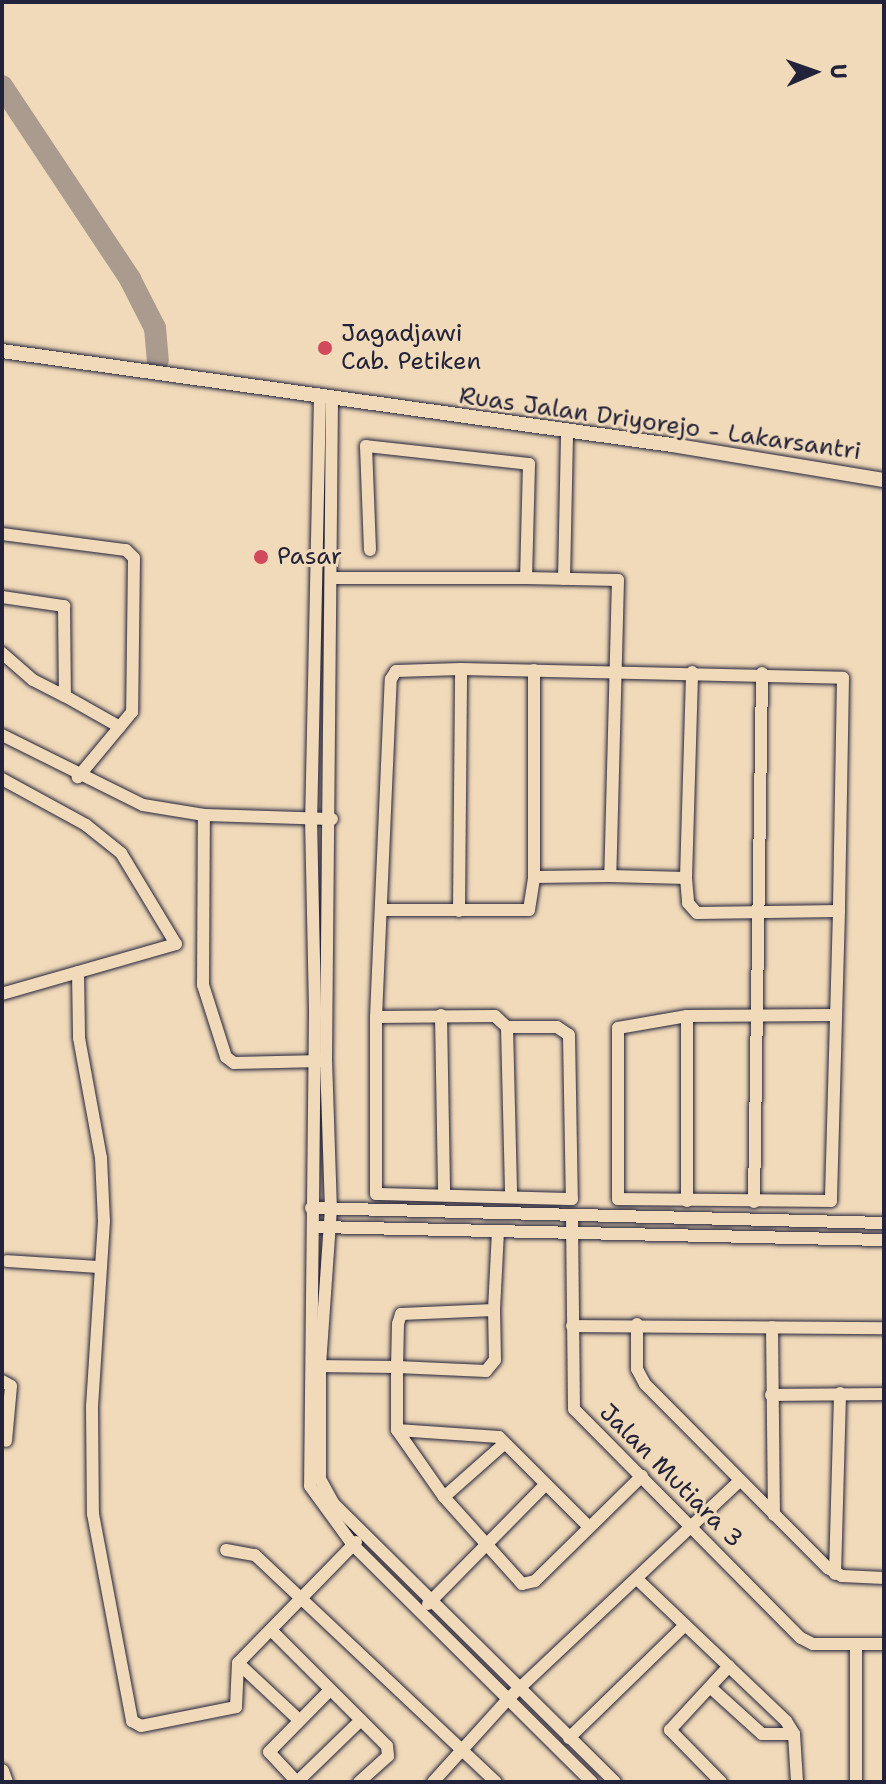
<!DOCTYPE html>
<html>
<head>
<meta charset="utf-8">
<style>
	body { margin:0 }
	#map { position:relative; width:886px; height:1784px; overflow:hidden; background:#f1dab9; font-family:"Shantell Sans",sans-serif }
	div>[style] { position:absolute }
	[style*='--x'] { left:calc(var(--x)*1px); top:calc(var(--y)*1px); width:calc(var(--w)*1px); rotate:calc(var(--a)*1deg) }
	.river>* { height:22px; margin:-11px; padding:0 11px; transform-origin:11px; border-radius:11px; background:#aa9b8e }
	.roads { filter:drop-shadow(0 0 2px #22223b) drop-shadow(0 0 2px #22223b) }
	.minor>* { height:12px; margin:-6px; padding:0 6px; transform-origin:6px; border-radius:6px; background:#f1dab9 }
	.major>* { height:14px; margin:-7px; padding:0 7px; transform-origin:7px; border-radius:7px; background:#f1dab9 }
	.dots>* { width:22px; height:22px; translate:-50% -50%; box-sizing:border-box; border:4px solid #f1dab9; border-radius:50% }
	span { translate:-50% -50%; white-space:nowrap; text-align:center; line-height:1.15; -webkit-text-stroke:6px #f1dab9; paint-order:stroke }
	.poi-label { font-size:24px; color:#22223b }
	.left { translate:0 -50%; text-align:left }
	.street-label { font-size:24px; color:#22223b }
	.frame { position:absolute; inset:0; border:4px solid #22223b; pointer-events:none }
	.north { position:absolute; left:774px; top:32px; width:80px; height:80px; -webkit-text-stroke:6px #f1dab9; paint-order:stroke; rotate:88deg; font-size:22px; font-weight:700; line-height:32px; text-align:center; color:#22223b }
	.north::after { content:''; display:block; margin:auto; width:28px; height:36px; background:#22223b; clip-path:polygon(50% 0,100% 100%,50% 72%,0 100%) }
</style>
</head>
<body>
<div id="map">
	<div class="river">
		<div style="--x:2;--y:86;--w:232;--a:56.4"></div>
		<div style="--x:130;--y:279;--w:55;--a:63"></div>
		<div style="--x:155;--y:328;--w:32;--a:85"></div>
	</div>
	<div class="roads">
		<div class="minor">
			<div style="--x:320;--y:397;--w:421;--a:91.2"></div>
			<div style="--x:311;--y:818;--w:195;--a:88.8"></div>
			<div style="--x:315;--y:1013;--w:473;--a:90.6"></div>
			<div style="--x:310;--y:1486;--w:73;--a:53.9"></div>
			<div style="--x:353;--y:1545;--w:337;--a:44.8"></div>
			<div style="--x:332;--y:398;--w:662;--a:90.52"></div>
			<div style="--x:326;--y:1060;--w:148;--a:88.1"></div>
			<div style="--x:331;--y:1208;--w:158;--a:94"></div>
			<div style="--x:320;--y:1366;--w:113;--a:90"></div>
			<div style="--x:320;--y:1479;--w:29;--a:61"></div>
			<div style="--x:334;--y:1504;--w:395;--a:44.7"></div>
			<div style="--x:2;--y:534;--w:125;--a:7.4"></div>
			<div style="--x:126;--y:550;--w:11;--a:45"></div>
			<div style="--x:134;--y:558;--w:154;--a:90.7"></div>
			<div style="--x:132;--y:712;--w:85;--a:129.7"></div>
			<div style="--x:370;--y:550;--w:104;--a:-92.2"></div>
			<div style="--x:366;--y:446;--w:164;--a:6.3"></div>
			<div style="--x:529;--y:464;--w:114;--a:91.5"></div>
			<div style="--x:526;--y:578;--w:92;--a:1.2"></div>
			<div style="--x:618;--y:580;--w:296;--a:91.5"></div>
			<div style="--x:334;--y:578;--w:192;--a:0"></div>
			<div style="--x:564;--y:579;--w:149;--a:-88.8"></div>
			<div style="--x:2;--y:597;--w:63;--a:8.3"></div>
			<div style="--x:64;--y:606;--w:90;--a:89.4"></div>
			<div style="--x:65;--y:696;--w:63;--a:29.4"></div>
			<div style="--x:2;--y:653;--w:41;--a:41.1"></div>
			<div style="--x:33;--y:680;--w:36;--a:27"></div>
			<div style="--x:2;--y:735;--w:157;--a:26.4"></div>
			<div style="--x:143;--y:805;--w:62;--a:9.3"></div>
			<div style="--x:2;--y:779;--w:96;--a:28.7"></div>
			<div style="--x:86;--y:825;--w:45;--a:38.7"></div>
			<div style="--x:121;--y:853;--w:106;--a:58.9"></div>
			<div style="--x:176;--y:944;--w:181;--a:164"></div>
			<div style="--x:534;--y:877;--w:207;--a:-90"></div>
			<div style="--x:686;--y:878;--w:206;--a:-88.3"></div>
			<div style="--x:381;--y:910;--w:148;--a:0"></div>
			<div style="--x:529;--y:910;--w:33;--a:-81"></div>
			<div style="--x:534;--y:877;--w:76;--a:-0.8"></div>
			<div style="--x:610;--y:876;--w:76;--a:1.5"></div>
			<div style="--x:686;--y:878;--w:25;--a:85"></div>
			<div style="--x:688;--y:903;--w:13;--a:48"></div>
			<div style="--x:697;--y:913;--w:142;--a:-0.8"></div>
			<div style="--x:459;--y:911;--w:242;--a:-89.5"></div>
			<div style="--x:78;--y:972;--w:66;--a:89.1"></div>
			<div style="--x:79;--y:1038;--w:122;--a:79.6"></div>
			<div style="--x:101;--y:1158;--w:63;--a:87.3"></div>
			<div style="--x:104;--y:1221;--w:186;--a:93.7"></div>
			<div style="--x:92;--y:1407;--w:107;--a:89.5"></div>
			<div style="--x:93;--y:1514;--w:211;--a:79.3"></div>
			<div style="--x:132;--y:1721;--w:10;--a:29"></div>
			<div style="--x:141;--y:1726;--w:97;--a:-11.3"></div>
			<div style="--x:236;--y:1707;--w:44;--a:-87.4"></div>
			<div style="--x:441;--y:1015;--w:177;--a:89"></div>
			<div style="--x:687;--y:1016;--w:185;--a:90"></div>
			<div style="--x:376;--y:1017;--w:119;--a:-0.5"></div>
			<div style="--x:495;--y:1016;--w:16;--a:43"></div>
			<div style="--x:507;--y:1027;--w:50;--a:0"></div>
			<div style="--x:557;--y:1027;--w:14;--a:34"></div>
			<div style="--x:569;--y:1035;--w:164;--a:89"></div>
			<div style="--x:572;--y:1199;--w:196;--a:-178.5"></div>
			<div style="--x:376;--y:1194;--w:177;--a:-90"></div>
			<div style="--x:376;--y:1017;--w:338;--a:-87.5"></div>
			<div style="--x:391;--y:679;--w:9;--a:-58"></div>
			<div style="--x:396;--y:671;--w:65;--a:-1.8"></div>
			<div style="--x:461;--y:669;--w:382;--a:1.3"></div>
			<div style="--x:843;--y:678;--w:233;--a:91"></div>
			<div style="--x:839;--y:911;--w:290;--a:91.6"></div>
			<div style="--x:831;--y:1201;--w:213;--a:-179.5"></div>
			<div style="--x:618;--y:1199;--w:171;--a:-90"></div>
			<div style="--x:618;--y:1028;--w:70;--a:-9.9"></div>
			<div style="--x:687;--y:1016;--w:149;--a:-0.4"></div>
			<div style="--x:507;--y:1027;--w:169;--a:88.6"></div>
			<div style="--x:322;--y:1061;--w:88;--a:178.7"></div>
			<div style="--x:234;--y:1063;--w:10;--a:-143"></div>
			<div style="--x:226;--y:1057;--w:76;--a:-107.7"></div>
			<div style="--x:203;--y:985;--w:170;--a:-89.7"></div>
			<div style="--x:204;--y:815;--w:128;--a:1.8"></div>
			<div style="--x:754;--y:1202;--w:529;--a:-89.13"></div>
			<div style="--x:311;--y:1208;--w:573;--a:1.5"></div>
			<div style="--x:572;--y:1218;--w:191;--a:89.4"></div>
			<div style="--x:574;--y:1409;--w:322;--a:45.3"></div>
			<div style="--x:801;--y:1638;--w:13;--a:27"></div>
			<div style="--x:813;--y:1644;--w:71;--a:0"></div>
			<div style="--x:319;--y:1227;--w:565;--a:1.32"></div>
			<div style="--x:7;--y:1261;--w:93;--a:3.7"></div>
			<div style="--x:494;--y:1310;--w:79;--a:-87.1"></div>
			<div style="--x:637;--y:1324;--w:45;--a:90"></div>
			<div style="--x:637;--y:1369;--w:17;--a:62"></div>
			<div style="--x:645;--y:1384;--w:260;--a:45.2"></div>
			<div style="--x:828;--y:1568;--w:16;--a:30"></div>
			<div style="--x:842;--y:1576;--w:42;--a:2.7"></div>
			<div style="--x:572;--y:1326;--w:312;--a:0.4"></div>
			<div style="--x:772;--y:1327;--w:188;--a:89.4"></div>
			<div style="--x:315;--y:1366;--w:82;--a:0.7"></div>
			<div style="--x:397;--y:1367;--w:89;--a:2.6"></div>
			<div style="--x:486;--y:1371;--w:14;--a:-51"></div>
			<div style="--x:495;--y:1360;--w:50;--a:-91.1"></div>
			<div style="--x:494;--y:1310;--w:93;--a:177.5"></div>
			<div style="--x:401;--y:1314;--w:10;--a:107"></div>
			<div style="--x:398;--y:1324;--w:43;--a:91.3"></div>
			<div style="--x:397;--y:1367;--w:63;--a:90"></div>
			<div style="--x:397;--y:1430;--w:82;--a:55"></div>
			<div style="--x:444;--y:1497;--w:117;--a:48.1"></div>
			<div style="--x:522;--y:1584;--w:13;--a:-13"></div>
			<div style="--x:535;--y:1581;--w:150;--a:-44.5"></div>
			<div style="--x:2;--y:1381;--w:10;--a:29"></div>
			<div style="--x:11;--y:1386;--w:55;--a:95.2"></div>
			<div style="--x:771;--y:1395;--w:113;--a:-0.5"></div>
			<div style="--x:397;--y:1430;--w:102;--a:3.9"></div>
			<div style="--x:499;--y:1437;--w:127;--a:45"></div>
			<div style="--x:444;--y:1497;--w:80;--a:-41.5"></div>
			<div style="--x:226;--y:1550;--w:29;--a:10"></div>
			<div style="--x:255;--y:1555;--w:331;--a:43.3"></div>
			<div style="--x:835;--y:1574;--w:181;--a:-88.4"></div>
			<div style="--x:637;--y:1579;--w:206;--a:43.6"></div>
			<div style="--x:786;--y:1721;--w:15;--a:58"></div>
			<div style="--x:794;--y:1734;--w:48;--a:86.4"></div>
			<div style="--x:428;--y:1604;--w:168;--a:-45.5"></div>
			<div style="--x:271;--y:1630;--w:164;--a:45"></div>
			<div style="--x:387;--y:1746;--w:10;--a:84"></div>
			<div style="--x:388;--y:1756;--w:39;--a:138"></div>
			<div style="--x:856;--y:1644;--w:138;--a:90"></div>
			<div style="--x:710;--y:1687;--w:70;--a:42.1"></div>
			<div style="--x:762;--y:1734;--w:32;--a:0"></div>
			<div style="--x:299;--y:1720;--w:83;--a:-136.9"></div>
			<div style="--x:238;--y:1663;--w:169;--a:-45.7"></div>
			<div style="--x:569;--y:1738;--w:162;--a:-44.2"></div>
			<div style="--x:297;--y:1782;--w:41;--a:-133"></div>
			<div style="--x:269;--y:1752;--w:87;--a:-45.5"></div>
			<div style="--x:297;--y:1782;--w:89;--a:-44.1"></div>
			<div style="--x:433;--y:1782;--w:113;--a:-47.9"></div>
			<div style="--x:509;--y:1698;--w:316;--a:-43.3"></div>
			<div style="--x:721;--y:1782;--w:73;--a:-134.4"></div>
			<div style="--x:670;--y:1730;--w:87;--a:-47.3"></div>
		</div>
		<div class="major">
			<div style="--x:2;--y:351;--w:677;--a:7.99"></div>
			<div style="--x:672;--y:445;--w:215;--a:9.4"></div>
			<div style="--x:2;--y:1771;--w:12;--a:70"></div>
		</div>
	</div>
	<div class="dots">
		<div style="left:325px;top:348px;background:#d1495b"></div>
		<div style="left:261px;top:557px;background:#d1495b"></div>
	</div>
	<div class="poi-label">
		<span class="left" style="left:341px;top:348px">Jagadjawi<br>Cab. Petiken</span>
		<span class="left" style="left:277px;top:557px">Pasar</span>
	</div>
	<div class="street-label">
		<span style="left:660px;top:424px;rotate:8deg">Ruas Jalan Driyorejo - Lakarsantri</span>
		<span style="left:671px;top:1476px;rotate:45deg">Jalan Mutiara 3</span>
	</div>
	<div class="frame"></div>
	<div class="north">U</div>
</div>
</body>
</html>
